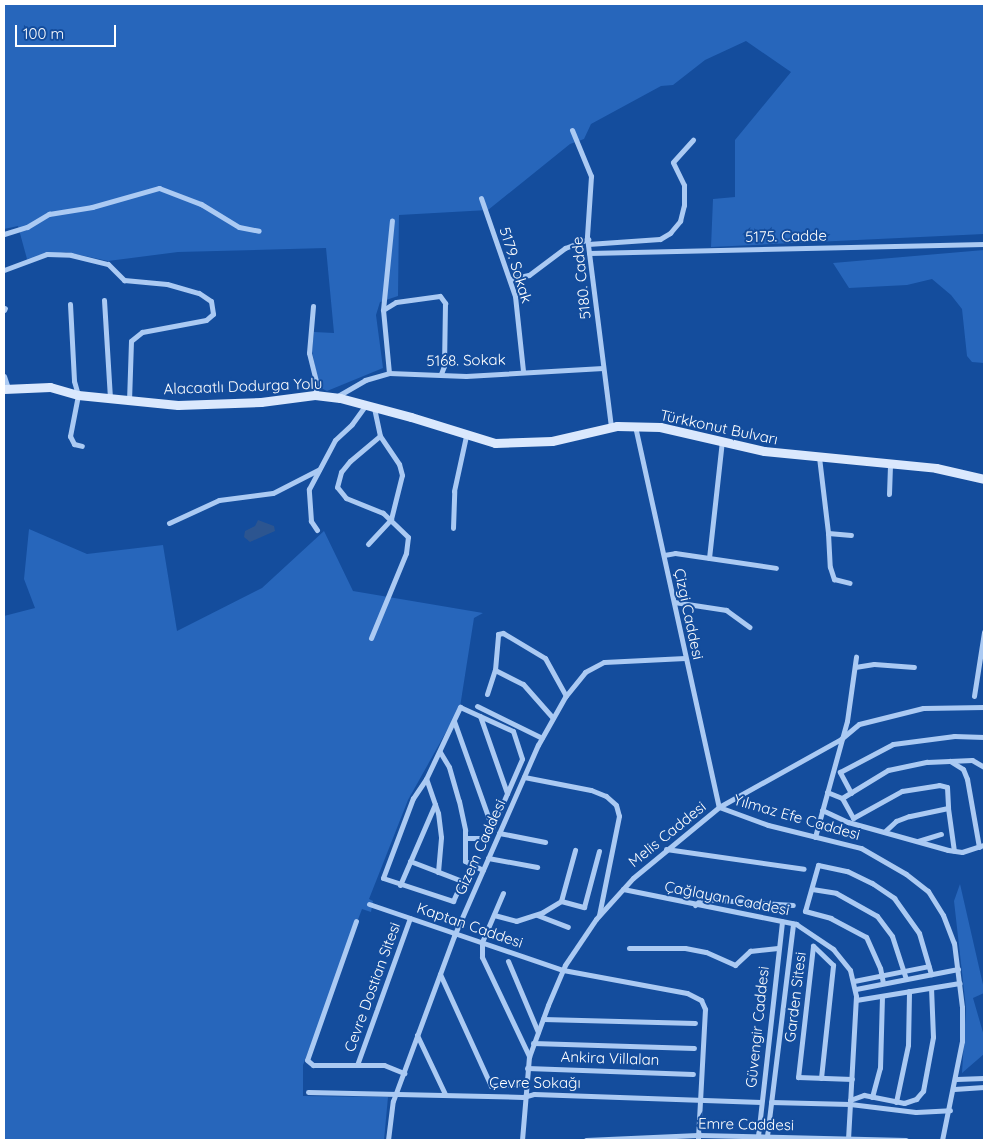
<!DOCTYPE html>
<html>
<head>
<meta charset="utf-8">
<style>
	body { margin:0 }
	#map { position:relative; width:988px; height:1144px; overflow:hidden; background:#144d9d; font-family:Quicksand,sans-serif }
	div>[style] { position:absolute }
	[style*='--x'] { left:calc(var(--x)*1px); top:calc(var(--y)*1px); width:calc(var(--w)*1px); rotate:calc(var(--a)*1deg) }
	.green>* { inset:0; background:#2766bb }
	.water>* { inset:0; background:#2c5590 }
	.street>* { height:5px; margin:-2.5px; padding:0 2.5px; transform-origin:2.5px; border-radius:2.5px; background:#abcaf3 }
	.secondary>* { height:9px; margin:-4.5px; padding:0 4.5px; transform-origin:4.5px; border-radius:4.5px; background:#dae8fd }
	span { translate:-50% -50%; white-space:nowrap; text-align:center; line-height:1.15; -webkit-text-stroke:4px #144d9d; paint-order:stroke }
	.street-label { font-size:15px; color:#fff }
	.frame { position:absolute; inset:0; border:5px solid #fff; pointer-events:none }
	.scale { position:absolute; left:15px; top:25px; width:101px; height:22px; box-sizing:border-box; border:2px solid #fff; border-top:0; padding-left:6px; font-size:15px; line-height:18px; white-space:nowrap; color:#fff; -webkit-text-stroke:4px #144d9d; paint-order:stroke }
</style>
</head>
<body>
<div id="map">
	<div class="green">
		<div style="clip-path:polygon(4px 4px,984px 4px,984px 234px,711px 247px,713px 199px,735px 197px,735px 140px,791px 72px,746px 41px,705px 60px,673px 85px,661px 86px,591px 124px,584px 139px,570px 144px,488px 210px,399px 215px,398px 296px,380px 302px,376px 315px,383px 368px,327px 391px,319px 387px,312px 351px,314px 332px,334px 333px,326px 248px,178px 252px,108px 261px,66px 252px,27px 259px,18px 226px,4px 229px)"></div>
		<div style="clip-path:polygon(984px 250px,984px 363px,972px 362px,967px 356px,962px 309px,951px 295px,932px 279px,907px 285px,849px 288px,833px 263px)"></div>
		<div style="clip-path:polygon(29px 529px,87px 554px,163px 545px,177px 631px,262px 588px,324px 531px,353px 591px,483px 613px,474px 618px,460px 707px,408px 800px,369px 899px,373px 901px,371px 912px,362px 909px,303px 1065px,303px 1096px,388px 1097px,384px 1140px,4px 1140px,4px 616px,35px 608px,24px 579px)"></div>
		<div style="clip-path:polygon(960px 884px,984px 989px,984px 993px,973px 998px,984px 1036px,984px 1054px,962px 1073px,966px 1008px,954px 901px)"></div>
	</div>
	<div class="water">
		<div style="clip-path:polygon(258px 520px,274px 526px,275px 531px,250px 542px,244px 537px,245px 531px,255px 526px)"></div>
	</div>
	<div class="street">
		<div style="--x:572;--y:130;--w:50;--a:67.6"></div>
		<div style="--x:591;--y:176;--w:61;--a:93.8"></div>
		<div style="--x:587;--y:237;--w:192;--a:82.8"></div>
		<div style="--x:481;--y:198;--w:104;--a:70.9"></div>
		<div style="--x:515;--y:296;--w:75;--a:83.9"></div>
		<div style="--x:4;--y:234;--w:24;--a:-17"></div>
		<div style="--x:27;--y:227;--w:26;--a:-31"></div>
		<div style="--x:49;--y:214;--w:44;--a:-9.2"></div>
		<div style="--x:92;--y:207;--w:70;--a:-15.8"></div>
		<div style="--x:159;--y:188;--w:45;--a:20.9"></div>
		<div style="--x:201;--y:204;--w:44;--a:31.2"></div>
		<div style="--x:239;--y:227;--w:20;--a:11"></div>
		<div style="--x:588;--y:244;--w:72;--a:-4"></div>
		<div style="--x:660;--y:239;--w:12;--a:-31"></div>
		<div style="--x:670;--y:233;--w:16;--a:-50"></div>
		<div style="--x:680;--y:221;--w:16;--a:-76"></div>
		<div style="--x:684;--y:205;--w:20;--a:-90"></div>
		<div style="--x:684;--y:185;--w:25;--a:-116"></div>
		<div style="--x:673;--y:162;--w:30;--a:-48"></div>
		<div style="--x:589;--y:253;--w:395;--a:-1.3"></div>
		<div style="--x:4;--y:270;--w:46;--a:-20.4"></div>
		<div style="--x:47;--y:254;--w:24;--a:2"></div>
		<div style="--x:71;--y:255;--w:38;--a:14"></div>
		<div style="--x:108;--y:264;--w:23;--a:45"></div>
		<div style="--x:124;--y:280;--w:43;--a:5.3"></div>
		<div style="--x:167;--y:284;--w:33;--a:16"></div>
		<div style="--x:199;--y:293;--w:14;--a:34"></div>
		<div style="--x:211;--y:301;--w:13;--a:81"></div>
		<div style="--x:213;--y:314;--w:9;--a:139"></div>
		<div style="--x:206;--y:320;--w:65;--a:169.4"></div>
		<div style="--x:142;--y:332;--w:14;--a:141"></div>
		<div style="--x:131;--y:341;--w:61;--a:91.9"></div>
		<div style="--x:510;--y:279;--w:19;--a:-12"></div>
		<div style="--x:529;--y:275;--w:45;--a:-36.9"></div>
		<div style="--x:565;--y:248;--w:25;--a:-21"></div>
		<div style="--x:104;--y:300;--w:99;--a:86.5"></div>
		<div style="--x:70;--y:304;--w:77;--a:87"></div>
		<div style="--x:74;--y:381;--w:15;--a:74"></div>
		<div style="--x:78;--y:395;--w:42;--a:101"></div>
		<div style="--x:70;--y:436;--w:9;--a:63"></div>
		<div style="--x:74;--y:444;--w:8;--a:14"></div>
		<div style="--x:313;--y:306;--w:47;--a:94.9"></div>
		<div style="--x:309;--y:353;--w:34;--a:76"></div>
		<div style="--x:317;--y:386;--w:9;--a:103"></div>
		<div style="--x:4;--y:310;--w:2;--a:-63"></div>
		<div style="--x:383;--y:310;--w:90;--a:-84.3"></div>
		<div style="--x:389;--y:373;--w:63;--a:-95.4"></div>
		<div style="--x:383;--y:310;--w:15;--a:-32"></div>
		<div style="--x:396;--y:302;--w:44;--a:-7.8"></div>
		<div style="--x:440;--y:296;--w:9;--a:54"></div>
		<div style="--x:445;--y:303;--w:63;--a:90.9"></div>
		<div style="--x:444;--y:366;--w:9;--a:111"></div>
		<div style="--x:4;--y:376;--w:13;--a:72"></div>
		<div style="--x:336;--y:397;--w:34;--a:-30"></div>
		<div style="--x:365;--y:380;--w:25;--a:-16"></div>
		<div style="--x:389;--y:373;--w:77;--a:2.2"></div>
		<div style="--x:466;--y:376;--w:137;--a:-3.3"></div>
		<div style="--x:635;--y:426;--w:390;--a:77.6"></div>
		<div style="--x:819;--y:457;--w:77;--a:83.2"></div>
		<div style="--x:828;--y:533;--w:23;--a:5"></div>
		<div style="--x:889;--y:494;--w:31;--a:-88"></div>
		<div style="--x:169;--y:523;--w:55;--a:-24.7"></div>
		<div style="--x:219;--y:500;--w:54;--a:-7.4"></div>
		<div style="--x:273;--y:493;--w:51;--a:-27.1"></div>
		<div style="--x:453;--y:528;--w:37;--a:-88"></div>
		<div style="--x:454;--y:491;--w:56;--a:-77.7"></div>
		<div style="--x:317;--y:530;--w:11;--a:-124"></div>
		<div style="--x:311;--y:521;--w:32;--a:-94"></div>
		<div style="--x:309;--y:489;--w:55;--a:-62"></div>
		<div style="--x:335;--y:440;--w:23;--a:-43"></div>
		<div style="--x:352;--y:424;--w:24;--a:-54"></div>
		<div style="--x:828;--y:533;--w:34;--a:87"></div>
		<div style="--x:830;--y:567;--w:13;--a:72"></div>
		<div style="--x:834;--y:579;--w:16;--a:14"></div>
		<div style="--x:368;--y:544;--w:34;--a:-47"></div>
		<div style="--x:391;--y:519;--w:45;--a:-76"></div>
		<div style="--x:402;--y:475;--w:11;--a:-105"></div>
		<div style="--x:399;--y:464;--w:34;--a:-124"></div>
		<div style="--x:380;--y:436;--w:29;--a:-102"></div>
		<div style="--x:664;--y:555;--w:11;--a:-10"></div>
		<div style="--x:675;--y:553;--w:102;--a:8.4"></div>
		<div style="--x:709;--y:558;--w:118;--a:-83.7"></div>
		<div style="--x:674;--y:602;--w:53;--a:8.7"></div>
		<div style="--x:726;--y:610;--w:29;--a:36"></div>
		<div style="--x:371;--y:638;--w:92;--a:-67.6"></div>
		<div style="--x:406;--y:553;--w:16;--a:-83"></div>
		<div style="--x:408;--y:537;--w:35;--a:-136"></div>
		<div style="--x:383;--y:513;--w:40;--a:-158"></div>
		<div style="--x:346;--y:498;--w:14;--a:-129"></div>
		<div style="--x:337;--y:487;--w:16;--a:-75"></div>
		<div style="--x:341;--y:472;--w:14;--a:-51"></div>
		<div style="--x:350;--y:461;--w:39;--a:-40"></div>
		<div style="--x:855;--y:667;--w:19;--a:-9"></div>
		<div style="--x:874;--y:664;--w:40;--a:4.3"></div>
		<div style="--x:495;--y:670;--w:31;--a:27"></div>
		<div style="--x:523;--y:684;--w:45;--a:48.6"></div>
		<div style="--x:487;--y:694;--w:25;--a:-72"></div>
		<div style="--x:495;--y:670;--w:36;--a:-85"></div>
		<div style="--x:498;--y:634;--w:5;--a:-11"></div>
		<div style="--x:503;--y:633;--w:49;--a:30.8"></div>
		<div style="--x:545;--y:658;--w:43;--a:61.1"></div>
		<div style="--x:974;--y:696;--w:65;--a:-81.1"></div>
		<div style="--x:477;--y:706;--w:72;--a:26.2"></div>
		<div style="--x:480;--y:716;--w:82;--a:70.7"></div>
		<div style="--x:454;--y:721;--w:114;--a:70.4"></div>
		<div style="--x:440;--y:752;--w:17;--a:59"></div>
		<div style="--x:449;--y:767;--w:35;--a:74"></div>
		<div style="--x:459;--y:801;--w:30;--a:78"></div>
		<div style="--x:465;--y:830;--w:31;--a:90"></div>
		<div style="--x:465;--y:861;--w:20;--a:27"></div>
		<div style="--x:950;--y:761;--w:15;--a:32"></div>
		<div style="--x:963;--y:769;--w:11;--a:68"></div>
		<div style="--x:967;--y:779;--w:69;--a:80"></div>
		<div style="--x:524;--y:777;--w:68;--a:11"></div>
		<div style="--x:591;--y:790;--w:16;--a:22"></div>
		<div style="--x:606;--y:796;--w:13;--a:42"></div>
		<div style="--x:616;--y:805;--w:11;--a:75"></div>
		<div style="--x:619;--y:816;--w:101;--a:101.4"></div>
		<div style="--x:426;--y:779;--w:23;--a:124"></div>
		<div style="--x:413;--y:798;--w:85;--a:110.6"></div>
		<div style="--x:383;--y:878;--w:74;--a:18.2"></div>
		<div style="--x:453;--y:901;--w:22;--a:-66"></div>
		<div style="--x:462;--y:881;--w:26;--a:-159"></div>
		<div style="--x:438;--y:872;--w:35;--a:-85"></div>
		<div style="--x:441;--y:837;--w:24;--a:-97"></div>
		<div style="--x:438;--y:813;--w:36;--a:-109"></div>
		<div style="--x:426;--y:779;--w:80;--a:-64.7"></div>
		<div style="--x:460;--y:707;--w:58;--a:24.4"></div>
		<div style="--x:513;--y:731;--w:29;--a:72"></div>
		<div style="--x:522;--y:759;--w:75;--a:113.5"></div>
		<div style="--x:492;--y:828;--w:12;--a:125"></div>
		<div style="--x:485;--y:838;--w:20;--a:180"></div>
		<div style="--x:827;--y:792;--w:16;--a:22"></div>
		<div style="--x:842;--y:798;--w:54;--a:-31.3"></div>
		<div style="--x:888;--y:770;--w:40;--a:-12"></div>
		<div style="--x:927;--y:762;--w:45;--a:-2.5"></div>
		<div style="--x:972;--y:760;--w:14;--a:30"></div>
		<div style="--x:851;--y:793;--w:24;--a:-118"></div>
		<div style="--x:840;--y:772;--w:60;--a:-27.8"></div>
		<div style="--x:893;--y:744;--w:62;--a:-7.5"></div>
		<div style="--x:954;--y:736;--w:30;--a:2"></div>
		<div style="--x:842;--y:798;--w:23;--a:61"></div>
		<div style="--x:853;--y:818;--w:56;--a:-28.9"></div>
		<div style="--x:902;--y:791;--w:37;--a:-9"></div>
		<div style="--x:939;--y:785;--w:8;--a:14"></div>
		<div style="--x:947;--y:787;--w:21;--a:87"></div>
		<div style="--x:948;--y:808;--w:40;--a:168"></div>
		<div style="--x:909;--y:816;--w:14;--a:159"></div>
		<div style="--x:896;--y:821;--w:16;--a:137"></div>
		<div style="--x:719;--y:807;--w:52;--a:20.2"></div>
		<div style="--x:768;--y:825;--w:96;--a:13.9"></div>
		<div style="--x:861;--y:848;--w:52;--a:30"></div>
		<div style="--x:906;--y:874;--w:28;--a:38"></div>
		<div style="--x:928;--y:891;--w:28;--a:58"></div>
		<div style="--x:943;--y:915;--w:30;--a:69"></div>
		<div style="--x:954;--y:943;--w:64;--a:82.9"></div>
		<div style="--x:962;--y:1007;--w:34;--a:90"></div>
		<div style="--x:962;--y:1041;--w:101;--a:101.4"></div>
		<div style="--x:948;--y:808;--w:43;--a:82.1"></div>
		<div style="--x:822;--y:810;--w:29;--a:25"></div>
		<div style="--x:848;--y:822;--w:104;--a:15.6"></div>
		<div style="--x:948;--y:850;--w:14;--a:8"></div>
		<div style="--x:962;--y:852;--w:23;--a:-18"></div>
		<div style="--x:499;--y:833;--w:47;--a:11.1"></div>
		<div style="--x:815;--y:837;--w:120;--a:-74.6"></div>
		<div style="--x:847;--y:721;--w:65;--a:-82"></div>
		<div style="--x:918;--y:841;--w:24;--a:-17"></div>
		<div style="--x:666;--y:849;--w:139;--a:8.2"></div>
		<div style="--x:488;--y:858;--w:50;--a:10.4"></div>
		<div style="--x:410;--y:861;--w:30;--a:21"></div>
		<div style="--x:400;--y:885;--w:88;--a:-66.6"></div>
		<div style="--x:623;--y:889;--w:177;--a:11.4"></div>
		<div style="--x:796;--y:924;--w:45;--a:34"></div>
		<div style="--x:833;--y:949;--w:27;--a:51"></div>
		<div style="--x:850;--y:970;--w:27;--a:77"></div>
		<div style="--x:856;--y:996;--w:142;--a:93.2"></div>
		<div style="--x:812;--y:889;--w:24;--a:9"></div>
		<div style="--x:836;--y:893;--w:47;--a:29.3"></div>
		<div style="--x:877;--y:916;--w:25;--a:53"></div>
		<div style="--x:892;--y:936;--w:45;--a:72"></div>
		<div style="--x:503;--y:893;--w:53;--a:113.2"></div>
		<div style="--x:482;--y:942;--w:15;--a:90"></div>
		<div style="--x:482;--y:957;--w:110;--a:64.6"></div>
		<div style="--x:561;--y:901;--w:24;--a:15"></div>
		<div style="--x:584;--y:907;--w:58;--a:-75"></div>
		<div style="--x:369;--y:904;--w:205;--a:18.8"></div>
		<div style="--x:563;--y:970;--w:126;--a:10.5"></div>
		<div style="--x:687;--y:993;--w:16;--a:27"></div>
		<div style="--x:701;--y:1000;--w:10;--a:66"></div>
		<div style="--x:705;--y:1009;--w:131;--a:93.1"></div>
		<div style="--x:695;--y:905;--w:9;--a:-41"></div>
		<div style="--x:702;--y:899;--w:91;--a:3.8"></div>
		<div style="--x:494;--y:915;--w:23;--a:15"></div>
		<div style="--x:516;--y:921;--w:28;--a:-18"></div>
		<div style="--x:543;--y:912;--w:21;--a:-31"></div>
		<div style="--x:561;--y:901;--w:53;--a:-74.6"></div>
		<div style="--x:537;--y:915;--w:33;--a:21"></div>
		<div style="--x:356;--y:921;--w:147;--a:109.4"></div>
		<div style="--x:307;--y:1060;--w:8;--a:40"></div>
		<div style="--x:313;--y:1065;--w:71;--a:0"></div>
		<div style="--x:384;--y:1065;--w:22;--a:22"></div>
		<div style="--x:629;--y:948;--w:56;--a:0"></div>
		<div style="--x:685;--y:948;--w:21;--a:11"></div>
		<div style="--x:706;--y:952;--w:32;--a:24"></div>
		<div style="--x:735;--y:965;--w:21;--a:-43"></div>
		<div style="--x:750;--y:951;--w:28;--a:-6"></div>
		<div style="--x:508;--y:961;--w:77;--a:67.1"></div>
		<div style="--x:440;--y:974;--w:123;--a:65.5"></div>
		<div style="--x:491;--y:1086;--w:34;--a:-5"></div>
		<div style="--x:854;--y:981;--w:76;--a:-11.3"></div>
		<div style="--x:883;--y:983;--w:15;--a:-101"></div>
		<div style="--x:880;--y:968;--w:34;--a:-114"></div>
		<div style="--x:866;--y:937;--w:40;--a:-152"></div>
		<div style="--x:831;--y:918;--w:27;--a:-165"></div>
		<div style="--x:805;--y:911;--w:48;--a:-74.2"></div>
		<div style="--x:818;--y:865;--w:30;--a:12"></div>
		<div style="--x:847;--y:871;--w:28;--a:26"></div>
		<div style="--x:872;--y:883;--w:27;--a:34"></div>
		<div style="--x:894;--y:898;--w:43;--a:54.5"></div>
		<div style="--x:919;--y:933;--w:43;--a:73.7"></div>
		<div style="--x:856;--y:989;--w:104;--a:-11.1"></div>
		<div style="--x:856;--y:1000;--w:105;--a:-9.3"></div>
		<div style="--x:543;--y:1019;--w:152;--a:1.5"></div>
		<div style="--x:417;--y:1035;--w:65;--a:64.6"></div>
		<div style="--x:533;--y:1043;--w:161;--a:1.8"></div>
		<div style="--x:357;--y:1065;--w:156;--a:-70.2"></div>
		<div style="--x:527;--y:1068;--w:166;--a:2.1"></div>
		<div style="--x:821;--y:1078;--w:114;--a:-83.9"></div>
		<div style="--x:833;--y:965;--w:28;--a:-136"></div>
		<div style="--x:813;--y:946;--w:132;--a:96.5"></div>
		<div style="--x:798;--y:1077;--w:54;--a:2.1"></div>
		<div style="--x:956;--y:1079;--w:28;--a:-2"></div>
		<div style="--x:954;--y:1089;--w:30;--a:-4"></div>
		<div style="--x:308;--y:1092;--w:215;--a:1.3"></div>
		<div style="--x:523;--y:1097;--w:11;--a:-15"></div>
		<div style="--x:534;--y:1094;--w:227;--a:2"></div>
		<div style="--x:872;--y:1097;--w:30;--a:-75"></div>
		<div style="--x:880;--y:1068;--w:72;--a:-88.4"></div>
		<div style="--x:850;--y:1100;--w:15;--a:-20"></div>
		<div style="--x:864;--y:1095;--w:41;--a:11.3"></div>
		<div style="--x:904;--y:1103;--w:13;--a:-18"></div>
		<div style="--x:916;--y:1099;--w:11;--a:-49"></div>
		<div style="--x:923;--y:1091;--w:55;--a:-79.5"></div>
		<div style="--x:933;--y:1037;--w:49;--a:-92.3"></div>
		<div style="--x:771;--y:1102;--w:79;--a:1.5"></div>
		<div style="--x:850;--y:1104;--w:66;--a:6.9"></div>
		<div style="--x:916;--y:1112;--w:34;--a:-3"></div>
		<div style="--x:896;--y:1102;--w:58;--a:-78.1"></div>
		<div style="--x:908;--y:1045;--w:54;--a:-88.9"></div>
		<div style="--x:758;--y:1136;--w:216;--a:-83.6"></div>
		<div style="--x:767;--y:1136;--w:214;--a:-83"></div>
		<div style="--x:388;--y:1140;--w:39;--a:-83"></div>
		<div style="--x:393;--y:1101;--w:176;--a:-69.7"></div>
		<div style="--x:454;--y:936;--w:209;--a:-66.3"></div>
		<div style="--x:538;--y:745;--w:55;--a:-60.6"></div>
		<div style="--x:565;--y:697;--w:32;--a:-51"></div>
		<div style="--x:585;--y:672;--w:21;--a:-28"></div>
		<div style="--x:604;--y:662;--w:81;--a:-2.8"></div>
		<div style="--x:522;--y:1140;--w:83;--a:-85.2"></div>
		<div style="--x:529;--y:1057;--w:55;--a:-69.9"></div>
		<div style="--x:548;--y:1005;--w:43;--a:-67"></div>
		<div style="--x:565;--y:965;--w:55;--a:-56"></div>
		<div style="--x:596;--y:919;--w:55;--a:-47.9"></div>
		<div style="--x:633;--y:878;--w:112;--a:-39.5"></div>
		<div style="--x:719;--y:807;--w:140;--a:-29.1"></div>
		<div style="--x:841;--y:739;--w:23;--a:-40"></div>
		<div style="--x:859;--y:724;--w:66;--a:-14"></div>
		<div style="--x:923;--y:708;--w:61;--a:-0.9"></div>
		<div style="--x:586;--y:1140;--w:112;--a:-2.6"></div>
		<div style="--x:698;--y:1135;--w:208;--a:1.4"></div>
	</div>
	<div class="secondary">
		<div style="--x:4;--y:389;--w:46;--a:-2.5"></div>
		<div style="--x:50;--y:387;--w:29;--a:16"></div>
		<div style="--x:78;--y:395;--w:100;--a:5.7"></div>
		<div style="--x:178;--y:405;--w:83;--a:-2.1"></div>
		<div style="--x:261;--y:402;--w:54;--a:-7.4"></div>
		<div style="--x:315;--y:395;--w:25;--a:7"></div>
		<div style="--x:340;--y:398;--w:73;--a:15"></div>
		<div style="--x:411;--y:417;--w:88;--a:17.2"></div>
		<div style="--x:495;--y:443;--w:57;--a:-2"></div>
		<div style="--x:552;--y:441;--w:67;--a:-13"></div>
		<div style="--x:617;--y:426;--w:43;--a:1.3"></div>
		<div style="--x:660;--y:427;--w:107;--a:13"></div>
		<div style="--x:764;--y:451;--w:173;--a:5.6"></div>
		<div style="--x:936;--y:468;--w:49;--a:12.9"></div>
	</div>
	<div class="street-label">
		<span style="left:786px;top:236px;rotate:-1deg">5175. Cadde</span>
		<span style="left:516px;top:265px;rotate:73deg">5179. Sokak</span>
		<span style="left:581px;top:278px;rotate:-96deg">5180. Cadde</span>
		<span style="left:466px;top:360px;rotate:-1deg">5168. Sokak</span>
		<span style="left:243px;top:386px;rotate:-2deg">Alacaatlı Dodurga Yolu</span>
		<span style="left:719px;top:427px;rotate:12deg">Türkkonut Bulvarı</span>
		<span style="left:689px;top:614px;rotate:78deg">Çizgi Caddesi</span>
		<span style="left:797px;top:817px;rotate:16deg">Yılmaz Efe Caddesi</span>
		<span style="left:667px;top:834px;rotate:-39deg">Melis Caddesi</span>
		<span style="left:480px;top:847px;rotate:-66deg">Gizem Caddesi</span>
		<span style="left:727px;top:898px;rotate:11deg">Çağlayan Caddesi</span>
		<span style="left:470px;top:925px;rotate:19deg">Kaptan Caddesi</span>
		<span style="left:372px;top:987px;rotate:-70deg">Cevre Dostian Sitesi</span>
		<span style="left:795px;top:997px;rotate:-83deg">Garden Sitesi</span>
		<span style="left:757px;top:1027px;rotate:-84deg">Güvengir Caddesi</span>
		<span style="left:610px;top:1058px;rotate:2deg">Ankira Villalan</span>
		<span style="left:535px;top:1083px">Çevre Sokağı</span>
		<span style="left:746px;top:1124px;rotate:1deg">Emre Caddesi</span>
	</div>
	<div class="frame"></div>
	<div class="scale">100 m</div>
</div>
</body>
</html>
